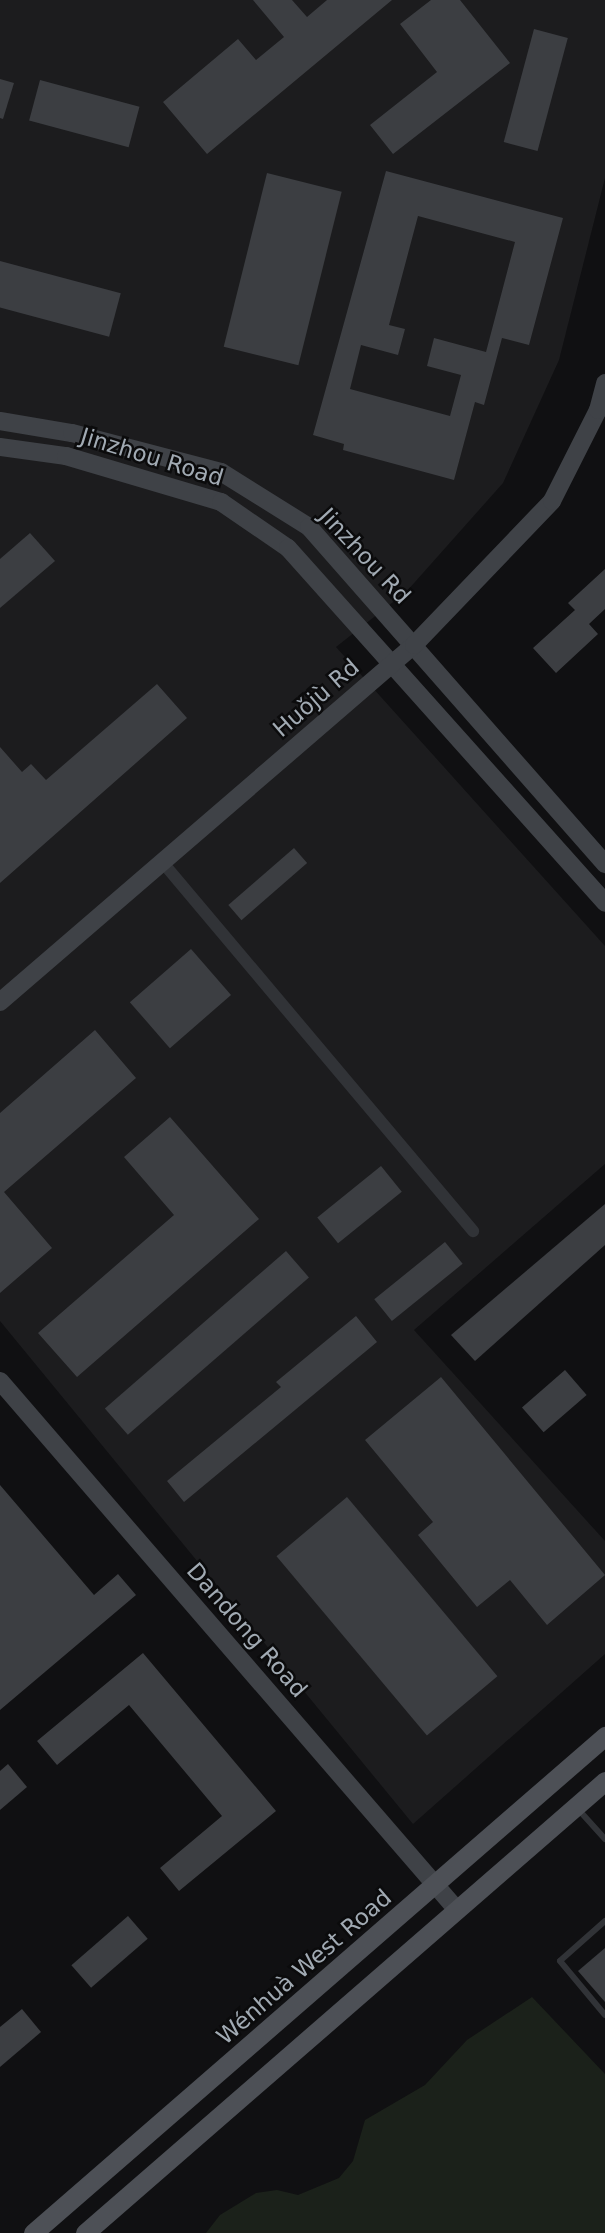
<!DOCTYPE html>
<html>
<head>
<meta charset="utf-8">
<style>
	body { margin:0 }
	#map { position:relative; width:605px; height:2233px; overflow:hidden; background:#101012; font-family:"DejaVu Sans",sans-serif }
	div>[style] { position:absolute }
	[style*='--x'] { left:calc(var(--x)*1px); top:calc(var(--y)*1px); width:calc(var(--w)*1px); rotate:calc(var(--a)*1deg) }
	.built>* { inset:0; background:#1c1c1e }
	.green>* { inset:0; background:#1b211a }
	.building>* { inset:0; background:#3c3e42; transform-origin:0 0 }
	.service>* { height:6px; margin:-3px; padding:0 3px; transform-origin:3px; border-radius:3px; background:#313337 }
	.minor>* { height:12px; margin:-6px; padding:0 6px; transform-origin:6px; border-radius:6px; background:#313337 }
	.secondary>* { height:18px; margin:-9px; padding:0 9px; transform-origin:9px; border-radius:9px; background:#3f4247 }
	.primary>* { height:19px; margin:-9.5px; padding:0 9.5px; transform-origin:9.5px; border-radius:9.5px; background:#4d5056 }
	span { translate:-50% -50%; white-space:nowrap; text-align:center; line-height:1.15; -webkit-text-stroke:5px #0b0b0c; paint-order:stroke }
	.street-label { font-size:23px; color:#a1aab3 }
</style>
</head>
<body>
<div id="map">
	<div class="built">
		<div style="clip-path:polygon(0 0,605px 0,605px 178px,559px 360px,503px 483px,407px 591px,336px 647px,605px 946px,605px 1164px,414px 1330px,605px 1541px,605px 1654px,413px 1824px,0 1321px)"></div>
	</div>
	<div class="green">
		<div style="clip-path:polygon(532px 1997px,605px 2074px,605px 2233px,206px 2233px,220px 2215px,256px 2193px,277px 2190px,298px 2195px,339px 2178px,353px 2161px,365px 2120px,425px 2085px,467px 2040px)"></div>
	</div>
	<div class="building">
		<div style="clip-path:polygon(253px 0,292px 0,307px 17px,327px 0,392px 0,207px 154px,163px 102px,238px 39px,256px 60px,284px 37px)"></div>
		<div style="clip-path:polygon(431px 0,460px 0,510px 63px,393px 154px,370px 125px,437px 72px,400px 24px)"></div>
		<div style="left:534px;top:29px;width:35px;height:117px;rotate:15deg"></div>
		<div style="clip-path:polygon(0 79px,14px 83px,3px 119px,0 118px)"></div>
		<div style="left:40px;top:80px;width:103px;height:42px;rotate:15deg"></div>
		<div style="clip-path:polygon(evenodd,386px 171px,563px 218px,529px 345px,502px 338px,484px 405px,475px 402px,454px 480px,343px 450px,344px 444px,313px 435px,386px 171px,418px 216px,515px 242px,486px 352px,434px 338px,427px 366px,461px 375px,450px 416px,350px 389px,361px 345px,398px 355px,405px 329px,389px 325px,418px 216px)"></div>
		<div style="left:267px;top:173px;width:77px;height:179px;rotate:14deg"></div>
		<div style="left:0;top:261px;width:125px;height:45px;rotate:15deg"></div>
		<div style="clip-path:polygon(30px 533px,55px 561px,0 608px,0 559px)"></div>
		<div style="clip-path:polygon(605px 569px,605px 609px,589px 624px,598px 634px,556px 673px,533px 648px,575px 610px,568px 603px)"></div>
		<div style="clip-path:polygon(157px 684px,187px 718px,0 883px,0 747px,22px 772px,31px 764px,46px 780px)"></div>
		<div style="left:294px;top:848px;width:20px;height:87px;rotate:49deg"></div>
		<div style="left:191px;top:949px;width:61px;height:81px;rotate:49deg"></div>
		<div style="clip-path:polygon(95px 1030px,136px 1078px,4px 1192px,52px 1248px,0 1293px,0 1113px)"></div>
		<div style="clip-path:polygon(170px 1117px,259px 1219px,77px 1377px,38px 1333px,174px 1215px,124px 1157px)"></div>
		<div style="left:381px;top:1166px;width:33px;height:82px;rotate:51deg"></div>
		<div style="clip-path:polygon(605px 1204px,605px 1245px,475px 1361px,451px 1335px)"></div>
		<div style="left:445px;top:1242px;width:28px;height:91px;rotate:51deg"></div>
		<div style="left:286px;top:1251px;width:35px;height:240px;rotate:49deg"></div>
		<div style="clip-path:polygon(356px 1316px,377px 1342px,184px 1502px,167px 1481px,281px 1387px,276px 1382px)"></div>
		<div style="left:565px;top:1370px;width:33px;height:57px;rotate:49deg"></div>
		<div style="clip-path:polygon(441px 1377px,605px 1575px,547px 1625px,510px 1580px,477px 1607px,418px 1535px,433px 1522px,365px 1440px)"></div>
		<div style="clip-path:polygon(0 1485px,94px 1595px,118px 1574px,136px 1595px,0 1710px)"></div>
		<div style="left:347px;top:1497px;width:234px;height:92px;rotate:50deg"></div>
		<div style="clip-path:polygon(143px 1653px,276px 1811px,179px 1891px,160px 1868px,222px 1816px,129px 1705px,57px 1765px,37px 1741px)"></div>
		<div style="clip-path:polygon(8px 1764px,27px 1787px,0 1810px,0 1771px)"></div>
		<div style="left:128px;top:1916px;width:30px;height:75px;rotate:49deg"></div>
		<div style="clip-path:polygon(605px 1948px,605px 2002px,578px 1971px)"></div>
		<div style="clip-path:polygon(22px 2009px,41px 2032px,0 2067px,0 2027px)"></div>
	</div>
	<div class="service">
		<div style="--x:577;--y:1808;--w:42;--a:47.9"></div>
		<div style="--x:605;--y:1921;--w:60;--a:138.4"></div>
		<div style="--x:560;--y:1961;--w:70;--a:50.2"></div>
	</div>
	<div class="minor">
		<div style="--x:164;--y:864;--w:480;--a:49.9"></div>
	</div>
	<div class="secondary">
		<div style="--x:0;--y:421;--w:73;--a:9.5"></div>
		<div style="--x:72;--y:433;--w:154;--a:14.7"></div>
		<div style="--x:221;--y:472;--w:104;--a:32"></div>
		<div style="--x:309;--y:527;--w:449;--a:48.7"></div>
		<div style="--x:0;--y:447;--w:67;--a:7.8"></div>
		<div style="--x:66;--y:456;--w:162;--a:16.5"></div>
		<div style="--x:221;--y:502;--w:81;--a:34.5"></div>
		<div style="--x:288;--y:548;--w:476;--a:48.2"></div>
		<div style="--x:0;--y:1002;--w:547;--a:-40.77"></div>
		<div style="--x:414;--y:645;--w:199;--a:-46.2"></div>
		<div style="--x:552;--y:501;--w:102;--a:-63.2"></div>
		<div style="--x:598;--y:410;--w:28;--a:-75"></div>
		<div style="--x:0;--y:1381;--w:699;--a:49.18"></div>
	</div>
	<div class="primary">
		<div style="--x:33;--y:2233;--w:758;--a:-40.99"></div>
		<div style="--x:85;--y:2233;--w:689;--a:-41"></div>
	</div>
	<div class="street-label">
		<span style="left:152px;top:457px;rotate:17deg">Jinzhou Road</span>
		<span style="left:365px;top:556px;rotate:47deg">Jinzhou Rd</span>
		<span style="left:316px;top:698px;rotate:-41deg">Huǒjù Rd</span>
		<span style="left:247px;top:1630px;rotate:49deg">Dandong Road</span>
		<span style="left:304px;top:1967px;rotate:-41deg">Wénhuà West Road</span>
	</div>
</div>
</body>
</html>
